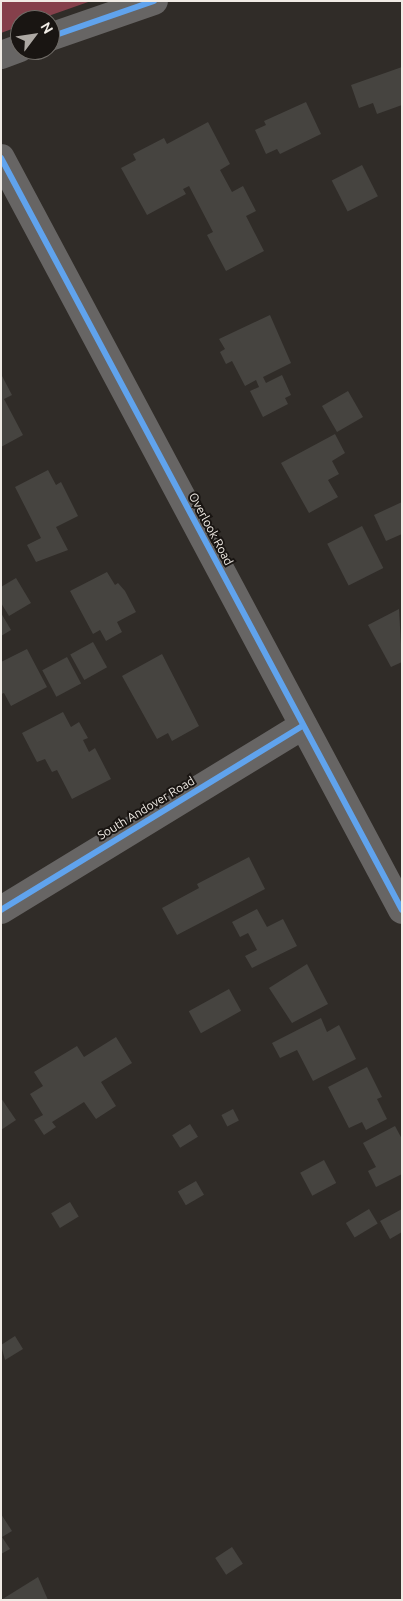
<!DOCTYPE html>
<html>
<head>
<meta charset="utf-8">
<style>
	body { margin:0 }
	#map { position:relative; width:403px; height:1601px; overflow:hidden; background:#302c28; font-family:Ubuntu,sans-serif }
	div>[style] { position:absolute }
	[style*='--x'] { left:calc(var(--x)*1px); top:calc(var(--y)*1px); width:calc(var(--w)*1px); rotate:calc(var(--a)*1deg) }
	.forest>* { inset:0; background:#85404b }
	.building>* { inset:0; background:#464440; transform-origin:0 0 }
	.street>* { height:28px; margin:-14px; padding:0 14px; transform-origin:14px; border-radius:14px; background:#676564 }
	.cycleway>* { height:6px; margin:-3px; padding:0 3px; transform-origin:3px; border-radius:3px; background:#60a3ed }
	span { translate:-50% -50%; white-space:nowrap; text-align:center; line-height:1.15; -webkit-text-stroke:4px #191512; paint-order:stroke }
	.street-label { font-size:12px; color:#f0ebe5 }
	.frame { position:absolute; inset:0; border:2px solid #f0ebe5; pointer-events:none }
	.north { position:absolute; left:10px; top:10px; width:50px; height:50px; box-sizing:border-box; background:#191512; border:1px solid #6f6b66; border-radius:50%; rotate:59deg; font-size:14px; font-weight:700; line-height:20px; text-align:center; color:#f0ebe5 }
	.north::after { content:''; display:block; margin:auto; width:18px; height:22px; background:#ada8a3; clip-path:polygon(50% 0,100% 100%,50% 72%,0 100%) }
</style>
</head>
<body>
<div id="map">
	<div class="forest">
		<div style="clip-path:polygon(1px 1px,91px 1px,37px 20px,20px 20px,20px 26px,1px 33px)"></div>
	</div>
	<div class="building">
		<div style="clip-path:polygon(402px 67px,402px 105px,377px 114px,373px 103px,359px 108px,351px 85px)"></div>
		<div style="clip-path:polygon(306px 102px,321px 134px,280px 154px,277px 149px,266px 154px,255px 130px,266px 125px,264px 121px)"></div>
		<div style="clip-path:polygon(208px 122px,230px 164px,220px 170px,232px 192px,243px 186px,256px 211px,246px 216px,264px 251px,226px 271px,207px 235px,213px 232px,189px 186px,183px 189px,186px 194px,147px 215px,121px 168px,136px 160px,133px 154px,164px 138px,167px 144px)"></div>
		<div style="left:362px;top:165px;width:35px;height:34px;rotate:63deg"></div>
		<div style="clip-path:polygon(270px 315px,291px 363px,263px 377px,266px 383px,282px 375px,291px 395px,285px 398px,288px 404px,263px 417px,250px 391px,259px 387px,256px 380px,245px 386px,232px 361px,226px 364px,220px 352px,225px 349px,219px 339px)"></div>
		<div style="clip-path:polygon(1px 374px,12px 395px,4px 399px,23px 435px,1px 447px)"></div>
		<div style="left:348px;top:391px;width:30px;height:30px;rotate:60deg"></div>
		<div style="clip-path:polygon(335px 434px,345px 453px,332px 461px,339px 474px,328px 480px,338px 497px,309px 513px,281px 463px)"></div>
		<div style="clip-path:polygon(48px 470px,56px 485px,61px 482px,78px 516px,56px 527px,68px 550px,36px 562px,27px 545px,41px 538px,15px 487px)"></div>
		<div style="clip-path:polygon(402px 502px,402px 534px,386px 541px,374px 515px)"></div>
		<div style="left:362px;top:526px;width:47px;height:39px;rotate:63deg"></div>
		<div style="clip-path:polygon(107px 572px,115px 585px,118px 583px,125px 591px,136px 612px,117px 622px,122px 632px,106px 641px,100px 630px,93px 634px,70px 591px)"></div>
		<div style="clip-path:polygon(16px 578px,31px 603px,9px 616px,1px 603px,1px 587px)"></div>
		<div style="clip-path:polygon(399px 609px,402px 662px,391px 667px,368px 625px)"></div>
		<div style="clip-path:polygon(1px 613px,11px 630px,1px 636px)"></div>
		<div style="left:93px;top:642px;width:29px;height:26px;rotate:61deg"></div>
		<div style="clip-path:polygon(27px 649px,47px 687px,11px 706px,4px 693px,1px 694px,1px 662px)"></div>
		<div style="clip-path:polygon(162px 654px,199px 726px,172px 741px,168px 733px,157px 739px,122px 676px)"></div>
		<div style="left:67px;top:657px;width:30px;height:28px;rotate:62deg"></div>
		<div style="clip-path:polygon(63px 712px,71px 727px,79px 722px,88px 738px,83px 740px,89px 752px,95px 748px,111px 779px,72px 799px,57px 770px,52px 772px,45px 759px,37px 762px,22px 733px)"></div>
		<div style="clip-path:polygon(249px 857px,265px 889px,177px 935px,162px 908px,199px 888px,197px 884px)"></div>
		<div style="clip-path:polygon(257px 909px,267px 927px,283px 919px,297px 946px,252px 968px,245px 956px,257px 950px,248px 933px,240px 937px,232px 922px)"></div>
		<div style="clip-path:polygon(307px 964px,328px 1004px,292px 1023px,269px 988px)"></div>
		<div style="left:229px;top:989px;width:25px;height:46px;rotate:61deg"></div>
		<div style="clip-path:polygon(321px 1018px,327px 1032px,339px 1025px,356px 1059px,313px 1081px,297px 1050px,280px 1058px,272px 1043px)"></div>
		<div style="clip-path:polygon(116px 1037px,132px 1063px,101px 1082px,116px 1106px,96px 1119px,84px 1102px,52px 1122px,56px 1127px,44px 1135px,34px 1120px,43px 1115px,30px 1094px,43px 1086px,34px 1072px,77px 1046px,84px 1057px)"></div>
		<div style="clip-path:polygon(367px 1067px,382px 1097px,377px 1099px,387px 1119px,366px 1130px,362px 1122px,349px 1128px,328px 1087px)"></div>
		<div style="clip-path:polygon(1px 1098px,16px 1120px,1px 1130px)"></div>
		<div style="left:233px;top:1109px;width:13px;height:13px;rotate:63deg"></div>
		<div style="left:190px;top:1124px;width:15px;height:21px;rotate:58deg"></div>
		<div style="clip-path:polygon(395px 1126px,402px 1139px,402px 1174px,376px 1187px,368px 1171px,376px 1167px,363px 1143px)"></div>
		<div style="left:324px;top:1160px;width:26px;height:27px;rotate:62deg"></div>
		<div style="left:196px;top:1181px;width:16px;height:21px;rotate:60deg"></div>
		<div style="left:70px;top:1202px;width:17px;height:22px;rotate:59deg"></div>
		<div style="left:369px;top:1209px;width:17px;height:27px;rotate:59deg"></div>
		<div style="clip-path:polygon(402px 1209px,402px 1232px,390px 1239px,380px 1221px)"></div>
		<div style="clip-path:polygon(15px 1336px,23px 1349px,5px 1360px,1px 1345px)"></div>
		<div style="clip-path:polygon(1px 1514px,12px 1531px,2px 1537px,10px 1549px,1px 1554px)"></div>
		<div style="left:232px;top:1547px;width:20px;height:20px;rotate:57deg"></div>
		<div style="clip-path:polygon(38px 1577px,48px 1600px,1px 1600px)"></div>
	</div>
	<div class="street">
		<div style="--x:50;--y:37;--w:110;--a:-19.1"></div>
		<div style="--x:1;--y:55;--w:20;--a:-20"></div>
		<div style="--x:1;--y:158;--w:852;--a:61.93"></div>
		<div style="--x:1;--y:910;--w:354;--a:-31.4"></div>
	</div>
	<div class="cycleway">
		<div style="--x:50;--y:37;--w:110;--a:-19.1"></div>
		<div style="--x:1;--y:158;--w:852;--a:61.93"></div>
		<div style="--x:1;--y:910;--w:354;--a:-31.4"></div>
	</div>
	<div class="street-label">
		<span style="left:211px;top:529px;rotate:62deg">Overlook Road</span>
		<span style="left:146px;top:808px;rotate:-31deg">South Andover Road</span>
	</div>
	<div class="frame"></div>
	<div class="north">N</div>
</div>
</body>
</html>
